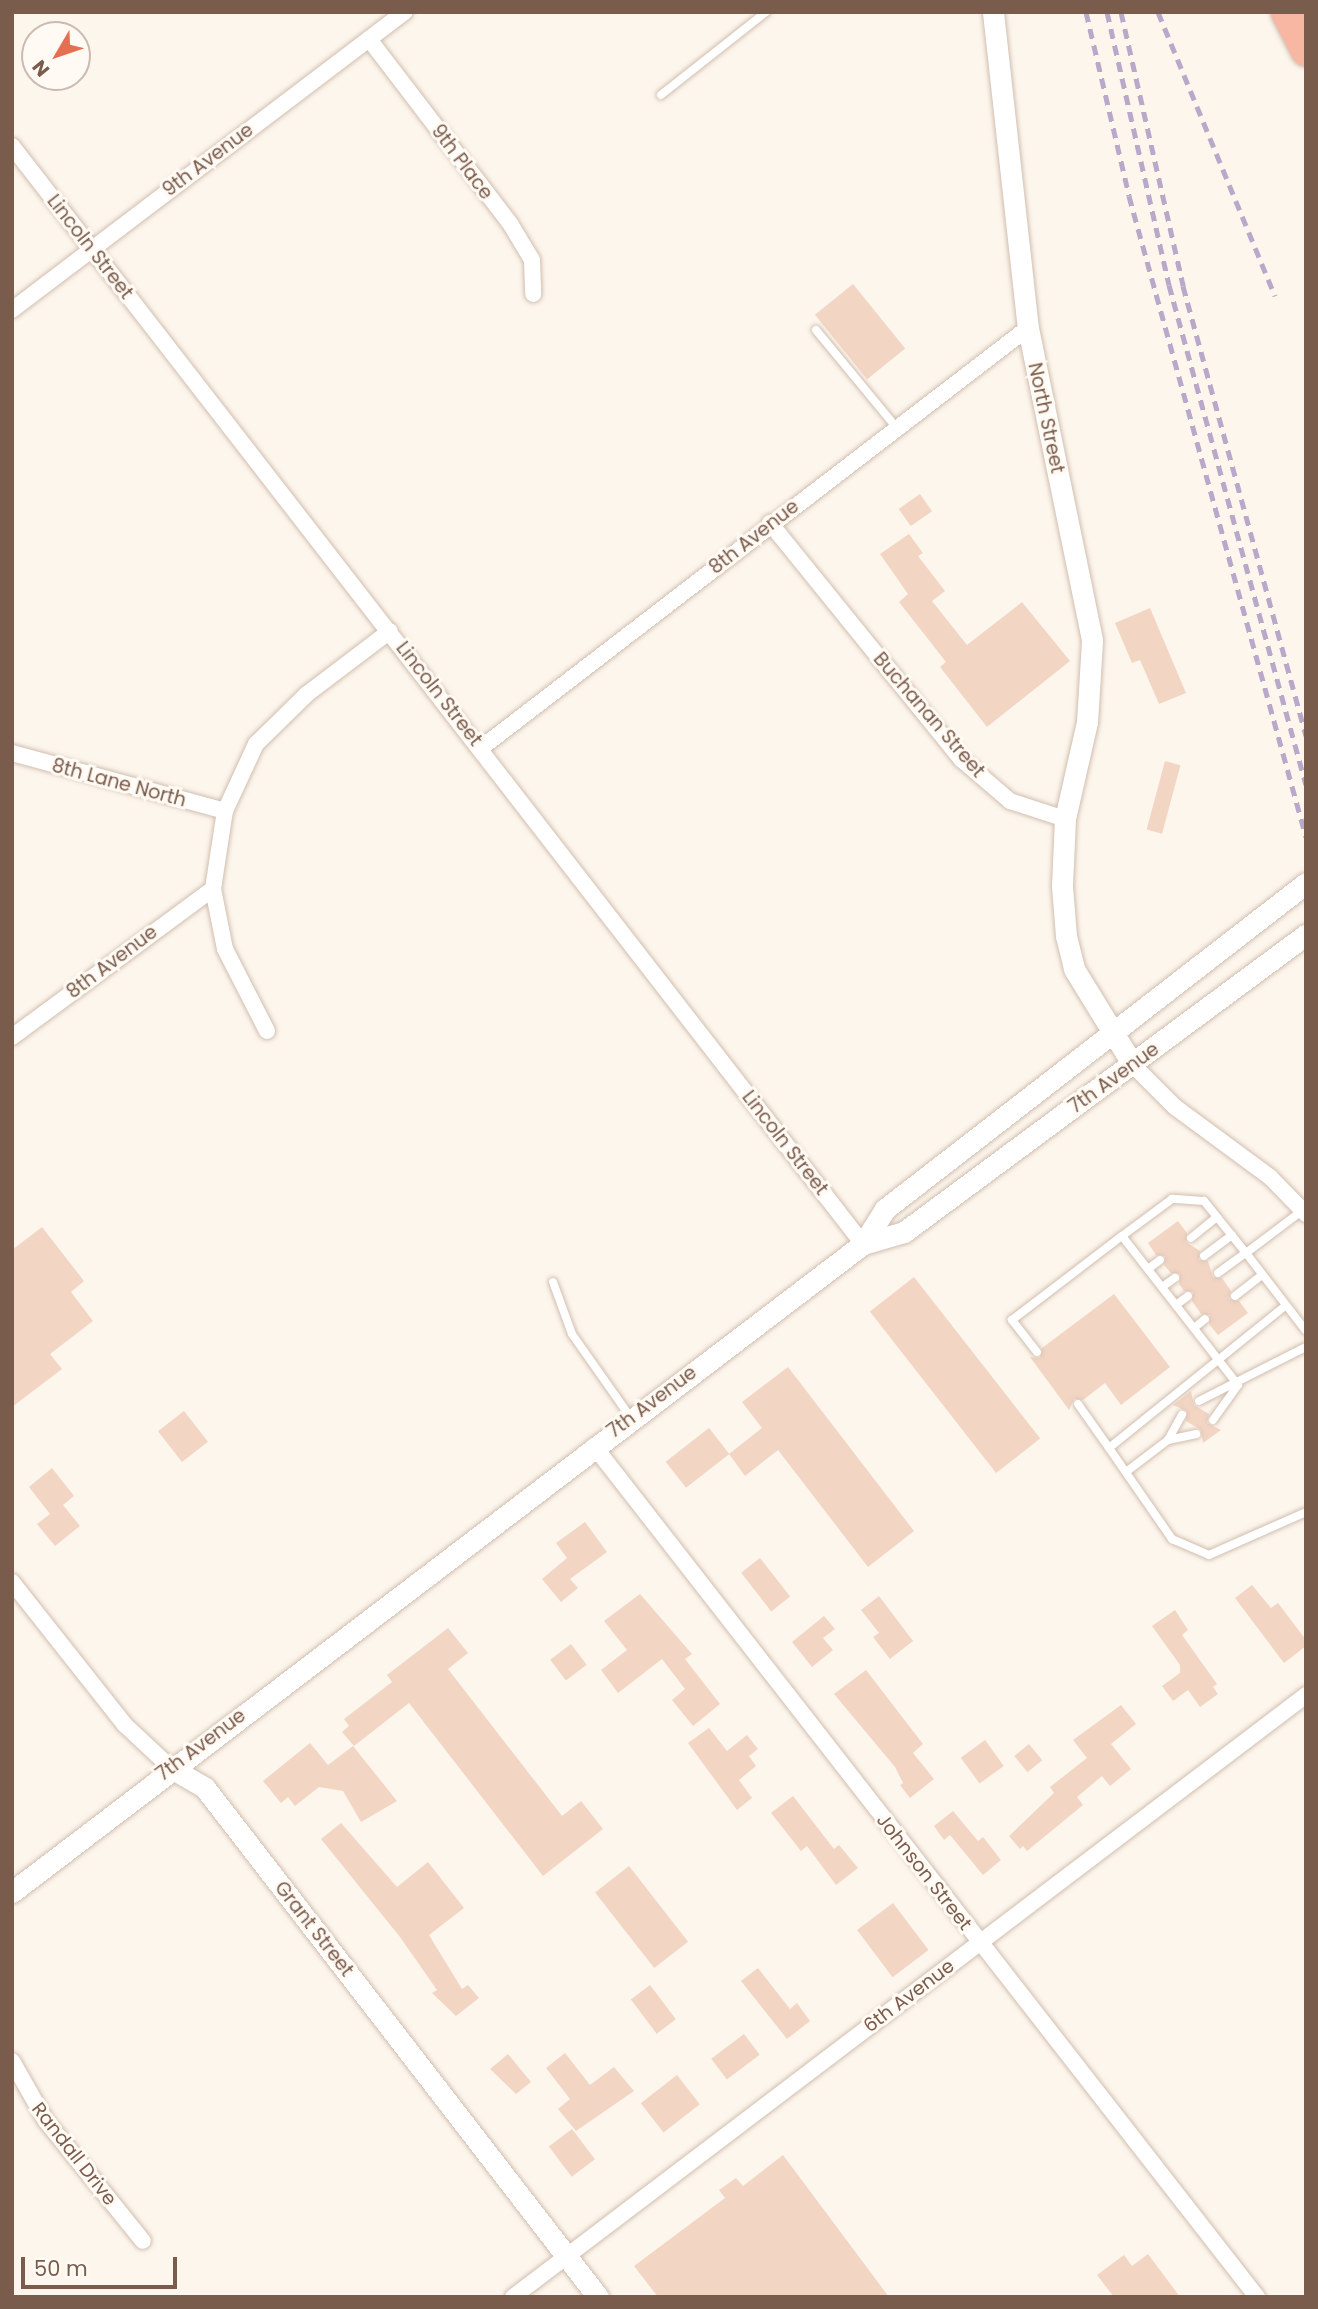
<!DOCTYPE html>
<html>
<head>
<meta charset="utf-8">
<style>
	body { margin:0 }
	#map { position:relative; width:1318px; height:2309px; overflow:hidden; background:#fdf6ec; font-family:Poppins,sans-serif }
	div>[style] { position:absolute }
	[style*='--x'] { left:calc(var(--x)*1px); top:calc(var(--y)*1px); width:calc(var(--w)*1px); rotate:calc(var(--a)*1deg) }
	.building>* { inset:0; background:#f3d5c3; transform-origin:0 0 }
	.roads { filter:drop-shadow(0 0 2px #d1beb0) drop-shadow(0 0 2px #d1beb0) }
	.service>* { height:8px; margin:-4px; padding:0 4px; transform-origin:4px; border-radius:4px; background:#fff }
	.minor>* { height:16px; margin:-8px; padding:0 8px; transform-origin:8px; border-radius:8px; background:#fff }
	.tertiary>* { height:21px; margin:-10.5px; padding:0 10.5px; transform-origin:10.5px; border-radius:10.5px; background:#fff }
	.motorway>* { height:30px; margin:-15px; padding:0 15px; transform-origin:15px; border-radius:15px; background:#f7b7a3 }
	.rail>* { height:5px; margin-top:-2.5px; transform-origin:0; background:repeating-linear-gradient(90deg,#b9a8c9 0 10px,transparent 0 17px) }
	span { translate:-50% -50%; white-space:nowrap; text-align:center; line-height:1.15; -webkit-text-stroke:6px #fffaf3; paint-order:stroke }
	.street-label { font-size:19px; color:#7a5c4d }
	.frame { position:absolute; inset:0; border:14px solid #7a5c4d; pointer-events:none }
	.north { position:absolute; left:21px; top:21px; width:70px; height:70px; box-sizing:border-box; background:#fffaf3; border:2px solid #cabbb1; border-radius:50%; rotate:231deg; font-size:19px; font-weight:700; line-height:28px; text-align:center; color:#7a5c4d }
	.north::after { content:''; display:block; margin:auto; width:24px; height:32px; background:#e76f51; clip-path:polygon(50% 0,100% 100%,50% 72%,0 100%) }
	.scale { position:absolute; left:21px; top:2257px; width:156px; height:32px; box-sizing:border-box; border:4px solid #7a5c4d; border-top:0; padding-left:9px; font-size:21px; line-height:24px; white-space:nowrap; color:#7a5c4d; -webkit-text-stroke:5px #fffaf3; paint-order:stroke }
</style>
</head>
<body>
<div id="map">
	<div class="building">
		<div style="left:853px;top:284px;width:83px;height:49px;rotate:51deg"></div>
		<div style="left:920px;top:494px;width:21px;height:26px;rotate:55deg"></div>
		<div style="clip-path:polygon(909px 534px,923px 553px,918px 556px,945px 591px,932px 601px,967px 645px,1022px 602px,1070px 661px,987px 727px,940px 667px,946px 662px,899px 602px,908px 594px,880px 554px)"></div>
		<div style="clip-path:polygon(1150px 608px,1186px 693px,1159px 704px,1140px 660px,1132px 663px,1115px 623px)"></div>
		<div style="left:1165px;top:761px;width:16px;height:71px;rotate:15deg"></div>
		<div style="clip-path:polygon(1178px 1221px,1187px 1233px,1186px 1242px,1200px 1251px,1199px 1260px,1208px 1261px,1213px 1277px,1222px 1278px,1231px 1291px,1229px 1299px,1239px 1301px,1248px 1313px,1218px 1335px,1209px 1324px,1210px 1315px,1201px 1314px,1192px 1301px,1193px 1292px,1184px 1291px,1179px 1284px,1180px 1274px,1171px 1273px,1164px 1265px,1165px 1256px,1156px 1255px,1148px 1243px)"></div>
		<div style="clip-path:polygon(42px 1227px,84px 1281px,71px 1292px,93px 1321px,50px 1354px,62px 1369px,12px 1407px,12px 1250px)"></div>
		<div style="left:914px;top:1277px;width:205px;height:56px;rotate:52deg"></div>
		<div style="clip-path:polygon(1114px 1294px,1170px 1367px,1121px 1405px,1105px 1383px,1083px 1400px,1074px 1399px,1069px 1410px,1030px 1357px,1040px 1358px,1042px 1348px)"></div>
		<div style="clip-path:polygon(788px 1367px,914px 1531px,868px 1567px,778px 1450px,745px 1476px,729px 1454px,762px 1428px,742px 1402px)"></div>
		<div style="clip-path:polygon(1191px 1391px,1194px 1405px,1209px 1414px,1207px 1423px,1221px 1430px,1203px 1443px,1201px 1430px,1186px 1421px,1187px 1411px,1173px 1405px)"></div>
		<div style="left:184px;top:1411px;width:39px;height:33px;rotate:52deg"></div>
		<div style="left:709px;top:1428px;width:33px;height:55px;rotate:52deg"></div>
		<div style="clip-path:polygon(52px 1468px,74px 1496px,63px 1505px,80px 1526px,55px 1546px,37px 1524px,50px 1514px,29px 1487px)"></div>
		<div style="clip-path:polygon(585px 1522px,607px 1552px,570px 1579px,578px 1588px,561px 1602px,542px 1579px,567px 1558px,556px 1543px)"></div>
		<div style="left:760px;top:1558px;width:49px;height:24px;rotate:52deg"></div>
		<div style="clip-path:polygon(1252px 1585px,1271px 1608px,1278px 1603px,1306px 1640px,1306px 1646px,1284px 1663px,1235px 1598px)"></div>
		<div style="clip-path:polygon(640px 1594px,692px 1654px,685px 1659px,720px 1704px,693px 1726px,672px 1700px,685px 1689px,662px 1659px,618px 1693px,601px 1670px,627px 1650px,604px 1621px)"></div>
		<div style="clip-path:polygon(879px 1596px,913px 1641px,890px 1659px,873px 1637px,879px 1633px,861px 1610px)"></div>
		<div style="clip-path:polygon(1175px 1610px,1188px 1630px,1182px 1635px,1217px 1684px,1213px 1687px,1218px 1694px,1200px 1707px,1188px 1690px,1173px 1701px,1162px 1686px,1180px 1673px,1180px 1665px,1152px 1626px)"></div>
		<div style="clip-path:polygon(824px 1616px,835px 1629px,823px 1638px,833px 1650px,812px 1667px,792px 1642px)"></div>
		<div style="clip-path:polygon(448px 1628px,468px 1653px,448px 1669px,562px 1816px,581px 1801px,603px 1829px,543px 1876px,409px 1703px,354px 1746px,342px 1732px,349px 1726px,344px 1719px,392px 1682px,387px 1675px)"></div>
		<div style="left:571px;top:1644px;width:26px;height:26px;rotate:53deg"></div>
		<div style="clip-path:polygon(866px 1670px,923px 1744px,913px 1753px,934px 1779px,910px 1798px,900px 1785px,903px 1783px,895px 1767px,834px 1694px)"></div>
		<div style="clip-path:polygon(1121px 1705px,1136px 1724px,1111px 1744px,1131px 1769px,1110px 1786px,1102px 1776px,1077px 1797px,1083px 1805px,1027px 1851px,1023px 1846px,1020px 1849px,1009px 1836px,1054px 1793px,1050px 1787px,1087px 1758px,1073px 1740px)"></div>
		<div style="clip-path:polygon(709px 1728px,727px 1751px,747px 1735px,758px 1749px,749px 1756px,756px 1766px,739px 1780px,752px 1798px,737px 1810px,688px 1743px)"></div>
		<div style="left:985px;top:1740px;width:32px;height:30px;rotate:54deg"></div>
		<div style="clip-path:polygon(310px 1743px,328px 1765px,353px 1746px,397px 1801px,361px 1822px,343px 1791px,319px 1787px,295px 1806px,288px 1797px,281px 1803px,263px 1781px)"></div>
		<div style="left:1029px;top:1744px;width:21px;height:19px;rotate:51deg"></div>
		<div style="clip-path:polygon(793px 1796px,834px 1849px,839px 1845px,858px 1868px,836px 1885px,807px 1846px,801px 1851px,771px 1813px)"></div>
		<div style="clip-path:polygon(953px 1811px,978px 1841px,983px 1837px,1001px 1860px,983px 1875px,950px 1835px,944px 1840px,934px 1826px)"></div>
		<div style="clip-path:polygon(341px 1823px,397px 1887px,428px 1862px,464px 1908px,429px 1935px,462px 1989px,468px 1985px,479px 1998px,456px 2016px,432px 1993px,437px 1990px,400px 1937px,321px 1839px)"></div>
		<div style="left:629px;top:1866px;width:96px;height:43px;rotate:52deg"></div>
		<div style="left:893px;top:1903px;width:59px;height:45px;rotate:53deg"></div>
		<div style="clip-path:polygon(758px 1968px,790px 2009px,797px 2003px,810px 2021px,787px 2039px,741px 1981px)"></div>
		<div style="left:650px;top:1985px;width:43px;height:24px;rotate:53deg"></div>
		<div style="left:744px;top:2034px;width:26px;height:41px;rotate:53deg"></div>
		<div style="clip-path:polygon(565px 2053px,590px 2085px,614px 2067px,634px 2091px,576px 2131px,558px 2109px,570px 2099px,546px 2068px)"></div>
		<div style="clip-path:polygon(508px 2054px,531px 2082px,516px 2094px,490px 2069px)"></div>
		<div style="left:677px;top:2075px;width:37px;height:46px;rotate:52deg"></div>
		<div style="left:572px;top:2129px;width:38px;height:29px;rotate:53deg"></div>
		<div style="clip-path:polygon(783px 2155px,889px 2297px,658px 2297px,634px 2266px,725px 2198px,719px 2190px,736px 2178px,743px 2186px)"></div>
		<div style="clip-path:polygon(1148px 2254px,1180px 2297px,1114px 2297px,1097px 2275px,1124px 2255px,1132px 2266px)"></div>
	</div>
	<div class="roads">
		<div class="service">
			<div style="--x:661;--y:95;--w:134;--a:-38.3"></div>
			<div style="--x:816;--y:330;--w:126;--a:50.5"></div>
			<div style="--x:1303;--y:1210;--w:71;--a:143"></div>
			<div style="--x:1246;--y:1253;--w:98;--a:52.4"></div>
			<div style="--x:1191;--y:1238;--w:33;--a:-39"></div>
			<div style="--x:1204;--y:1256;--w:35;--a:-37"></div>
			<div style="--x:1148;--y:1269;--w:15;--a:-37"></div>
			<div style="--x:1218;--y:1273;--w:34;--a:-36"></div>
			<div style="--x:1246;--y:1253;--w:67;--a:-128.9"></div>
			<div style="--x:1204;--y:1201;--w:32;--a:-176"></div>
			<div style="--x:1172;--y:1199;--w:62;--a:143.5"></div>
			<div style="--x:1122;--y:1236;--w:189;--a:52.1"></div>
			<div style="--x:553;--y:1282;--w:55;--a:69.9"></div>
			<div style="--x:572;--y:1334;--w:103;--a:54.9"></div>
			<div style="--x:1162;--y:1287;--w:16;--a:-35"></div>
			<div style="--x:1235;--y:1296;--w:34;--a:-38"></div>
			<div style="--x:1176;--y:1305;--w:15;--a:-37"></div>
			<div style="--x:1285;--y:1306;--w:226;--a:141.1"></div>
			<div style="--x:1109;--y:1448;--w:111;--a:55.3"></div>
			<div style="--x:1172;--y:1539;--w:40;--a:23.4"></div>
			<div style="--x:1209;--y:1555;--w:106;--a:-23.9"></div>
			<div style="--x:1194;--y:1328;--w:14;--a:-39"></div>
			<div style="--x:1037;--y:1352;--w:41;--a:-128"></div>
			<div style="--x:1012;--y:1320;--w:138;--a:-37.4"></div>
			<div style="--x:1199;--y:1401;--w:120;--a:-26.8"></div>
			<div style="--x:1078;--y:1404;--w:54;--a:54.8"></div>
			<div style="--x:1213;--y:1420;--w:43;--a:-54.5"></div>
			<div style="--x:1168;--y:1440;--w:29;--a:-12"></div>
			<div style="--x:1126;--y:1472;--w:53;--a:-37.3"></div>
			<div style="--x:1168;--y:1440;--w:29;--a:-61"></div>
		</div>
		<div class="minor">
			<div style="--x:369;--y:39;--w:234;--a:52.6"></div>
			<div style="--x:511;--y:225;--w:41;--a:59"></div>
			<div style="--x:532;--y:260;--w:34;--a:88"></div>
			<div style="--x:12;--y:146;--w:1389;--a:52.22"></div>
			<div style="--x:12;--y:310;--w:493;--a:-37.2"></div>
			<div style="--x:770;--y:523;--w:304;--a:51"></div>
			<div style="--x:961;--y:759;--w:65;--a:40.6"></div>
			<div style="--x:1010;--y:801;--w:58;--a:18.1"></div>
			<div style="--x:481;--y:748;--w:690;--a:-37.52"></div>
			<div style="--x:12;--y:753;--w:221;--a:15.2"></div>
			<div style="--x:267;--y:1031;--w:92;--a:-117.1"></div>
			<div style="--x:225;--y:949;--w:61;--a:-101.3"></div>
			<div style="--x:213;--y:889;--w:79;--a:-81.3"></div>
			<div style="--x:225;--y:811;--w:74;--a:-65.2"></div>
			<div style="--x:256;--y:744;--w:71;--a:-44.4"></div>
			<div style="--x:307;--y:694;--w:104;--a:-37.2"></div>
			<div style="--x:12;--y:1037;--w:250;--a:-36.4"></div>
			<div style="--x:1133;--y:1065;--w:59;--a:45"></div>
			<div style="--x:1175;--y:1107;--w:118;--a:36.4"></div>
			<div style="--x:1270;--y:1177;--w:52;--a:45.8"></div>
			<div style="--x:594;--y:1446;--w:1079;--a:52.08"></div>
			<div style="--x:12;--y:1582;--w:181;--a:51.7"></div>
			<div style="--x:124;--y:1724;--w:64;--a:43.1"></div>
			<div style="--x:12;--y:2061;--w:69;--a:60.5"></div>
			<div style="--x:46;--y:2121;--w:154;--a:51.1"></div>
			<div style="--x:513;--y:2297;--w:996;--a:-37.2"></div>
		</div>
		<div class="tertiary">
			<div style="--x:993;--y:12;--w:318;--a:83.7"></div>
			<div style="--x:1028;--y:328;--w:319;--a:78.4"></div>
			<div style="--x:1092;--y:641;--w:81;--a:93.5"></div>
			<div style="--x:1087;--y:722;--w:99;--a:102.8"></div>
			<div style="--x:1065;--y:819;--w:67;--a:92.6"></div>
			<div style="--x:1062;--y:886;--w:50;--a:85.4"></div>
			<div style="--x:1066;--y:936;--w:34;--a:76"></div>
			<div style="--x:1074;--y:969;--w:113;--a:58.4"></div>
			<div style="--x:863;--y:1244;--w:41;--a:-57.8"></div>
			<div style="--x:885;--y:1209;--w:532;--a:-37.75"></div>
			<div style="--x:171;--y:1768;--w:39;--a:30"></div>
			<div style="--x:205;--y:1788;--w:643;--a:52.33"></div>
			<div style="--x:12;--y:1892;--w:1070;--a:-37.29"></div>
			<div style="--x:863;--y:1244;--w:43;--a:-16.3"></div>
			<div style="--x:904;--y:1232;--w:500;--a:-36.5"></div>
		</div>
		<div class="motorway">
			<div style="--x:1286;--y:12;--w:44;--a:62.9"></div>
		</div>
	</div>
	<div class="rail">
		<div style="--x:1086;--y:12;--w:189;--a:76.8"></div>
		<div style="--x:1129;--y:196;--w:665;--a:74.56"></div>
		<div style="--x:1107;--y:12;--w:280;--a:77.2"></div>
		<div style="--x:1169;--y:285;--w:518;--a:74.68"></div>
		<div style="--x:1121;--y:12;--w:281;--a:77.2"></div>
		<div style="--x:1183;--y:286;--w:466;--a:74.7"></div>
		<div style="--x:1158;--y:12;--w:307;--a:67.6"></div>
	</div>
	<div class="street-label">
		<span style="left:208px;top:160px;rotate:-37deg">9th Avenue</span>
		<span style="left:462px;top:162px;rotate:53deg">9th Place</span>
		<span style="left:90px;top:247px;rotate:52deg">Lincoln Street</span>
		<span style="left:1046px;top:418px;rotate:78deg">North Street</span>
		<span style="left:754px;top:537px;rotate:-38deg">8th Avenue</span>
		<span style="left:439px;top:694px;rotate:52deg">Lincoln Street</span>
		<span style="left:929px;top:715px;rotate:49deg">Buchanan Street</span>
		<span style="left:119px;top:783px;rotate:15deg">8th Lane North</span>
		<span style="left:112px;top:962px;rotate:-37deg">8th Avenue</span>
		<span style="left:1114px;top:1078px;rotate:-36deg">7th Avenue</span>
		<span style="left:785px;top:1143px;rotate:52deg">Lincoln Street</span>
		<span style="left:652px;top:1402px;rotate:-37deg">7th Avenue</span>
		<span style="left:201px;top:1745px;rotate:-37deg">7th Avenue</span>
		<span style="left:924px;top:1872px;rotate:52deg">Johnson Street</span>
		<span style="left:314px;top:1929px;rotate:52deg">Grant Street</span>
		<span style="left:909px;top:1996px;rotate:-37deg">6th Avenue</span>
		<span style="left:74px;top:2154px;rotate:52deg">Randall Drive</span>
	</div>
	<div class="frame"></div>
	<div class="north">N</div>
	<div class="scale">50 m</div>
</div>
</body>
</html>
